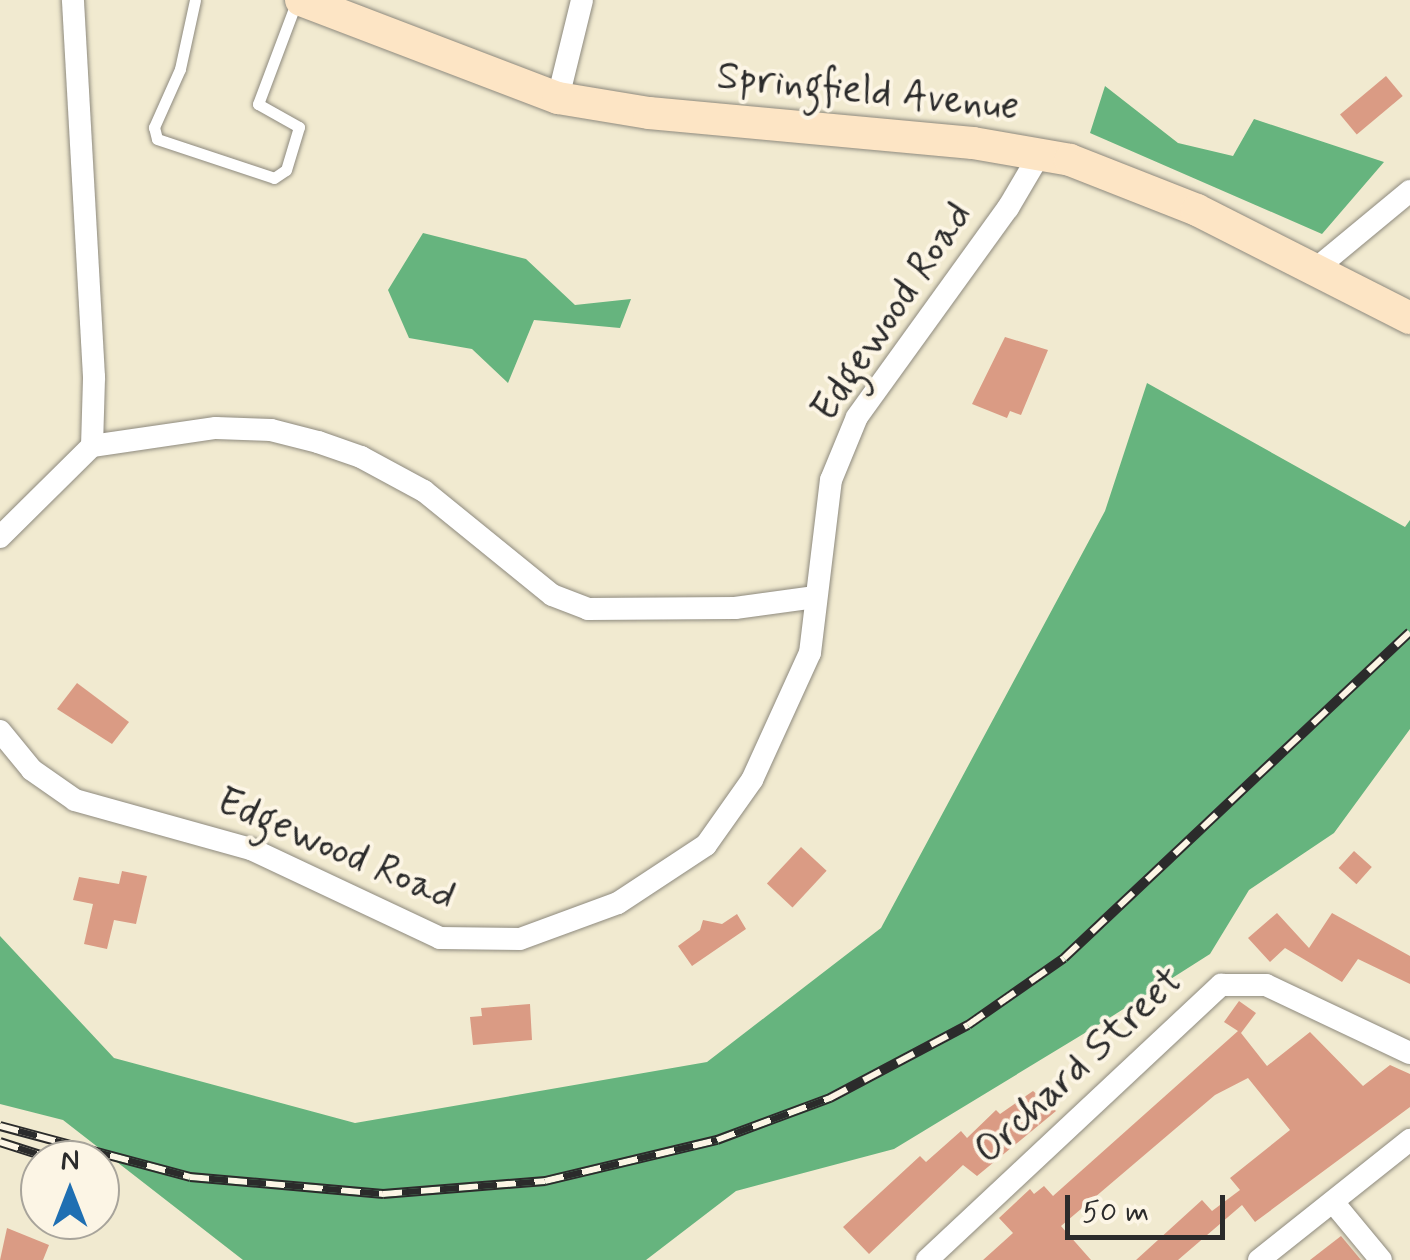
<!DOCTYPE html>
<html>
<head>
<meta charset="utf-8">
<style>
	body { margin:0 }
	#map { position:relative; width:1410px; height:1260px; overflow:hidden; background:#f1ead0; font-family:Mynerve,sans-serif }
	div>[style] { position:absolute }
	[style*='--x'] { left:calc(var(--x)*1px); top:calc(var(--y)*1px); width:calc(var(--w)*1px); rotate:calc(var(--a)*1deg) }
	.forest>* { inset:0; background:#66b47e }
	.building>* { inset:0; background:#da9b84; transform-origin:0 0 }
	.roads { filter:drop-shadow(0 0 2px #8e8a7e) drop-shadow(0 0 2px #8e8a7e) }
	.lane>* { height:11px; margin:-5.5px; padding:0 5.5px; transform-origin:5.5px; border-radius:5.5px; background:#fff }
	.street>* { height:22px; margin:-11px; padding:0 11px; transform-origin:11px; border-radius:11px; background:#fff }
	.secondary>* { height:32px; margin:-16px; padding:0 16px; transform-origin:16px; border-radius:16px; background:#fde5c5 }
	.rail>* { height:10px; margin-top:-5px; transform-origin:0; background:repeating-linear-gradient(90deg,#fcf5e5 0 19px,#2b2b2b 0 38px); box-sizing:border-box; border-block:2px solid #2b2b2b }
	span { translate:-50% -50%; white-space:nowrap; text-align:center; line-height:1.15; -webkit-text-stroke:8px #fcf5e5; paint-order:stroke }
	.street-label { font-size:40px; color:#2b2b2b }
	.north { position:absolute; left:20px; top:1140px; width:100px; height:100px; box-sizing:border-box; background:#fcf5e5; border:2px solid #a8a49b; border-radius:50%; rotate:0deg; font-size:28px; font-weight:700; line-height:40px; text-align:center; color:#2b2b2b }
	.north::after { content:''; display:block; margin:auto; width:35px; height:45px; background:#1f6fb2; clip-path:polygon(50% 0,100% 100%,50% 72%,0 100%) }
	.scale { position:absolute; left:1065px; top:1195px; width:160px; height:45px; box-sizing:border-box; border:5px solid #2b2b2b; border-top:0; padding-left:12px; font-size:30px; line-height:35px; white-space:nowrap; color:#2b2b2b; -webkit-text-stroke:8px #fcf5e5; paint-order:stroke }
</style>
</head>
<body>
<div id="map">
	<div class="forest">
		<div style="clip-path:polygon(1105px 86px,1178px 143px,1233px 156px,1254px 119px,1384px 162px,1322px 234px,1090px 133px)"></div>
		<div style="clip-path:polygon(423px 233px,526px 259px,575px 305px,631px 299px,620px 328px,534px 320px,508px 383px,472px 349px,409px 338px,388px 290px)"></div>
		<div style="clip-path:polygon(1147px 383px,1405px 527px,1410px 520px,1410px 729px,1334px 833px,1249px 890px,1210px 954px,1103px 1022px,894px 1149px,736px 1191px,646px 1260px,243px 1260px,63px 1120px,0 1104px,0 936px,114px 1058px,355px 1123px,707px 1062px,881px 928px,1105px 511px)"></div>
	</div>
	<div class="building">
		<div style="left:1386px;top:76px;width:26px;height:60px;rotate:50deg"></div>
		<div style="clip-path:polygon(1005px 337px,1048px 350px,1021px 415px,1010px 411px,1007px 418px,972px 404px)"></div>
		<div style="clip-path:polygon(77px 683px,129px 722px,112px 744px,57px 709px)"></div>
		<div style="left:801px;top:847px;width:35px;height:50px;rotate:43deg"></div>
		<div style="left:1354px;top:851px;width:24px;height:23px;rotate:42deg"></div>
		<div style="clip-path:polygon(122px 871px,147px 876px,136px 924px,114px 920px,107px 949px,84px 944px,93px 904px,73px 900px,79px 877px,119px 884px)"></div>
		<div style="clip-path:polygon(1277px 913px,1309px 948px,1332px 913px,1410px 956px,1410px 984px,1358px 959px,1342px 982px,1285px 948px,1270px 962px,1248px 938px)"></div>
		<div style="clip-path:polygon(737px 914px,746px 929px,692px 966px,678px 946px,700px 930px,703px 920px,722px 924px)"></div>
		<div style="clip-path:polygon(1239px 1001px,1256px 1013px,1241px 1033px,1267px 1066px,1310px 1032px,1363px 1086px,1390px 1065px,1410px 1074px,1410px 1107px,1255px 1222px,1242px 1205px,1178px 1260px,1136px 1260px,1202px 1200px,1212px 1211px,1240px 1190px,1230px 1178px,1290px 1130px,1248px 1078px,1215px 1095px,1061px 1226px,1091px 1260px,983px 1260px,1013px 1233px,999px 1218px,1030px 1189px,1034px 1194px,1044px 1186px,1053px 1196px,1238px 1031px,1224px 1022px)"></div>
		<div style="clip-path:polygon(530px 1004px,532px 1040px,473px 1045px,470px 1017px,482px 1016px,481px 1008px)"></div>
		<div style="clip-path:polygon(1033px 1091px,1056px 1111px,977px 1176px,963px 1165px,869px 1254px,843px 1227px,920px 1156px,926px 1162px,961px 1131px,967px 1138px,996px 1110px,1000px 1114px)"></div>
		<div style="clip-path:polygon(7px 1228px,49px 1245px,43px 1260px,0 1260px)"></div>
		<div style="clip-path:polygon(1341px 1236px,1361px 1260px,1310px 1260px)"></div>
	</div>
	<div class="roads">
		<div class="lane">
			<div style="--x:195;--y:0;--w:71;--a:102.3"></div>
			<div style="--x:180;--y:69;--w:64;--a:114.1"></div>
			<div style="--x:154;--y:127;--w:12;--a:76"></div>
			<div style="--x:157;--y:139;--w:123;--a:18.4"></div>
			<div style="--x:274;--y:178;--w:14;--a:-34"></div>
			<div style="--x:286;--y:170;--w:45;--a:-73.2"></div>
			<div style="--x:299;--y:127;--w:47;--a:-150.7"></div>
			<div style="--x:258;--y:104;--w:111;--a:-69.4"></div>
		</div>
		<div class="street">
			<div style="--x:558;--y:98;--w:101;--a:-76.2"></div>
			<div style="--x:1312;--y:272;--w:127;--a:-39.6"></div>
			<div style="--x:92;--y:446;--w:125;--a:-8.3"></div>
			<div style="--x:216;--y:428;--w:55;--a:2.1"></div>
			<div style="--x:271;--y:430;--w:49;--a:14.3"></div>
			<div style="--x:318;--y:442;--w:46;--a:19.2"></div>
			<div style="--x:361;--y:457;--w:72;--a:28.4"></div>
			<div style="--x:424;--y:491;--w:165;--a:39.1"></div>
			<div style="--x:552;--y:595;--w:39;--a:21"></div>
			<div style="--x:588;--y:609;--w:147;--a:-0.4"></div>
			<div style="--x:735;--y:608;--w:81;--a:-7.8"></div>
			<div style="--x:0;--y:537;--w:129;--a:-44.7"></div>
			<div style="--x:92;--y:446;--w:69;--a:-88.3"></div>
			<div style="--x:94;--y:377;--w:378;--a:-93.2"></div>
			<div style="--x:0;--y:731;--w:50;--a:50.6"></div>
			<div style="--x:32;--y:770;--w:52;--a:34.9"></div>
			<div style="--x:75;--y:800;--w:183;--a:15.6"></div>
			<div style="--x:251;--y:849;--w:209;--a:25.2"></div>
			<div style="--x:440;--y:938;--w:80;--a:0.7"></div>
			<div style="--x:520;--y:939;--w:104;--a:-20.2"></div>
			<div style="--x:618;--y:903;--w:105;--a:-33.4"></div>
			<div style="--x:706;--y:845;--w:80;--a:-54.7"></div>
			<div style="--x:752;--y:780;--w:140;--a:-65.5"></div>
			<div style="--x:810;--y:653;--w:174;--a:-83.1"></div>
			<div style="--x:831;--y:480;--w:68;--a:-67.6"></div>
			<div style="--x:857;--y:417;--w:258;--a:-54.2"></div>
			<div style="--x:1008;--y:208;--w:65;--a:-59.5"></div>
			<div style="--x:1333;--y:1202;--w:75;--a:50.4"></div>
			<div style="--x:927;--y:1260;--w:403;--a:-43.1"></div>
			<div style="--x:1221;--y:985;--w:45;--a:0"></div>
			<div style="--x:1266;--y:985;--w:159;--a:25.3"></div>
			<div style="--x:1259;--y:1260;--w:193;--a:-38.5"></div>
		</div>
		<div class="secondary">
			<div style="--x:301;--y:0;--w:275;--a:20.9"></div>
			<div style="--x:558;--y:98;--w:92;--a:9.4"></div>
			<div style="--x:649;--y:113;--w:325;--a:5.3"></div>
			<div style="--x:973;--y:143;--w:98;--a:9.9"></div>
			<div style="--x:1070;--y:160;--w:136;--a:21.5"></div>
			<div style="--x:1197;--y:210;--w:239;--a:26.9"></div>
		</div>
	</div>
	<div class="rail">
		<div style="--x:0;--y:1126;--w:197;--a:15"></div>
		<div style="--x:190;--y:1177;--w:194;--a:5"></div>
		<div style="--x:383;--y:1194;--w:163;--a:-4.6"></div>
		<div style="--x:545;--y:1181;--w:177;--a:-13.4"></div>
		<div style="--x:717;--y:1140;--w:121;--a:-20.4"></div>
		<div style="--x:830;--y:1098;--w:156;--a:-27.9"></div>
		<div style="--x:968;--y:1025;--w:117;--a:-34.9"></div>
		<div style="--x:1064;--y:958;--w:475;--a:-43.3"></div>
		<div style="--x:0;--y:1142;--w:59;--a:17.8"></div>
	</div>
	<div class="street-label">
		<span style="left:868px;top:92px;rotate:6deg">Springfield Avenue</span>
		<span style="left:892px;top:312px;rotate:-56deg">Edgewood Road</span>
		<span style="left:336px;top:849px;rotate:23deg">Edgewood Road</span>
		<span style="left:1079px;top:1066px;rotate:-43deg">Orchard Street</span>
	</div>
	<div class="north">N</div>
	<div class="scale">50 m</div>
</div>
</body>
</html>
